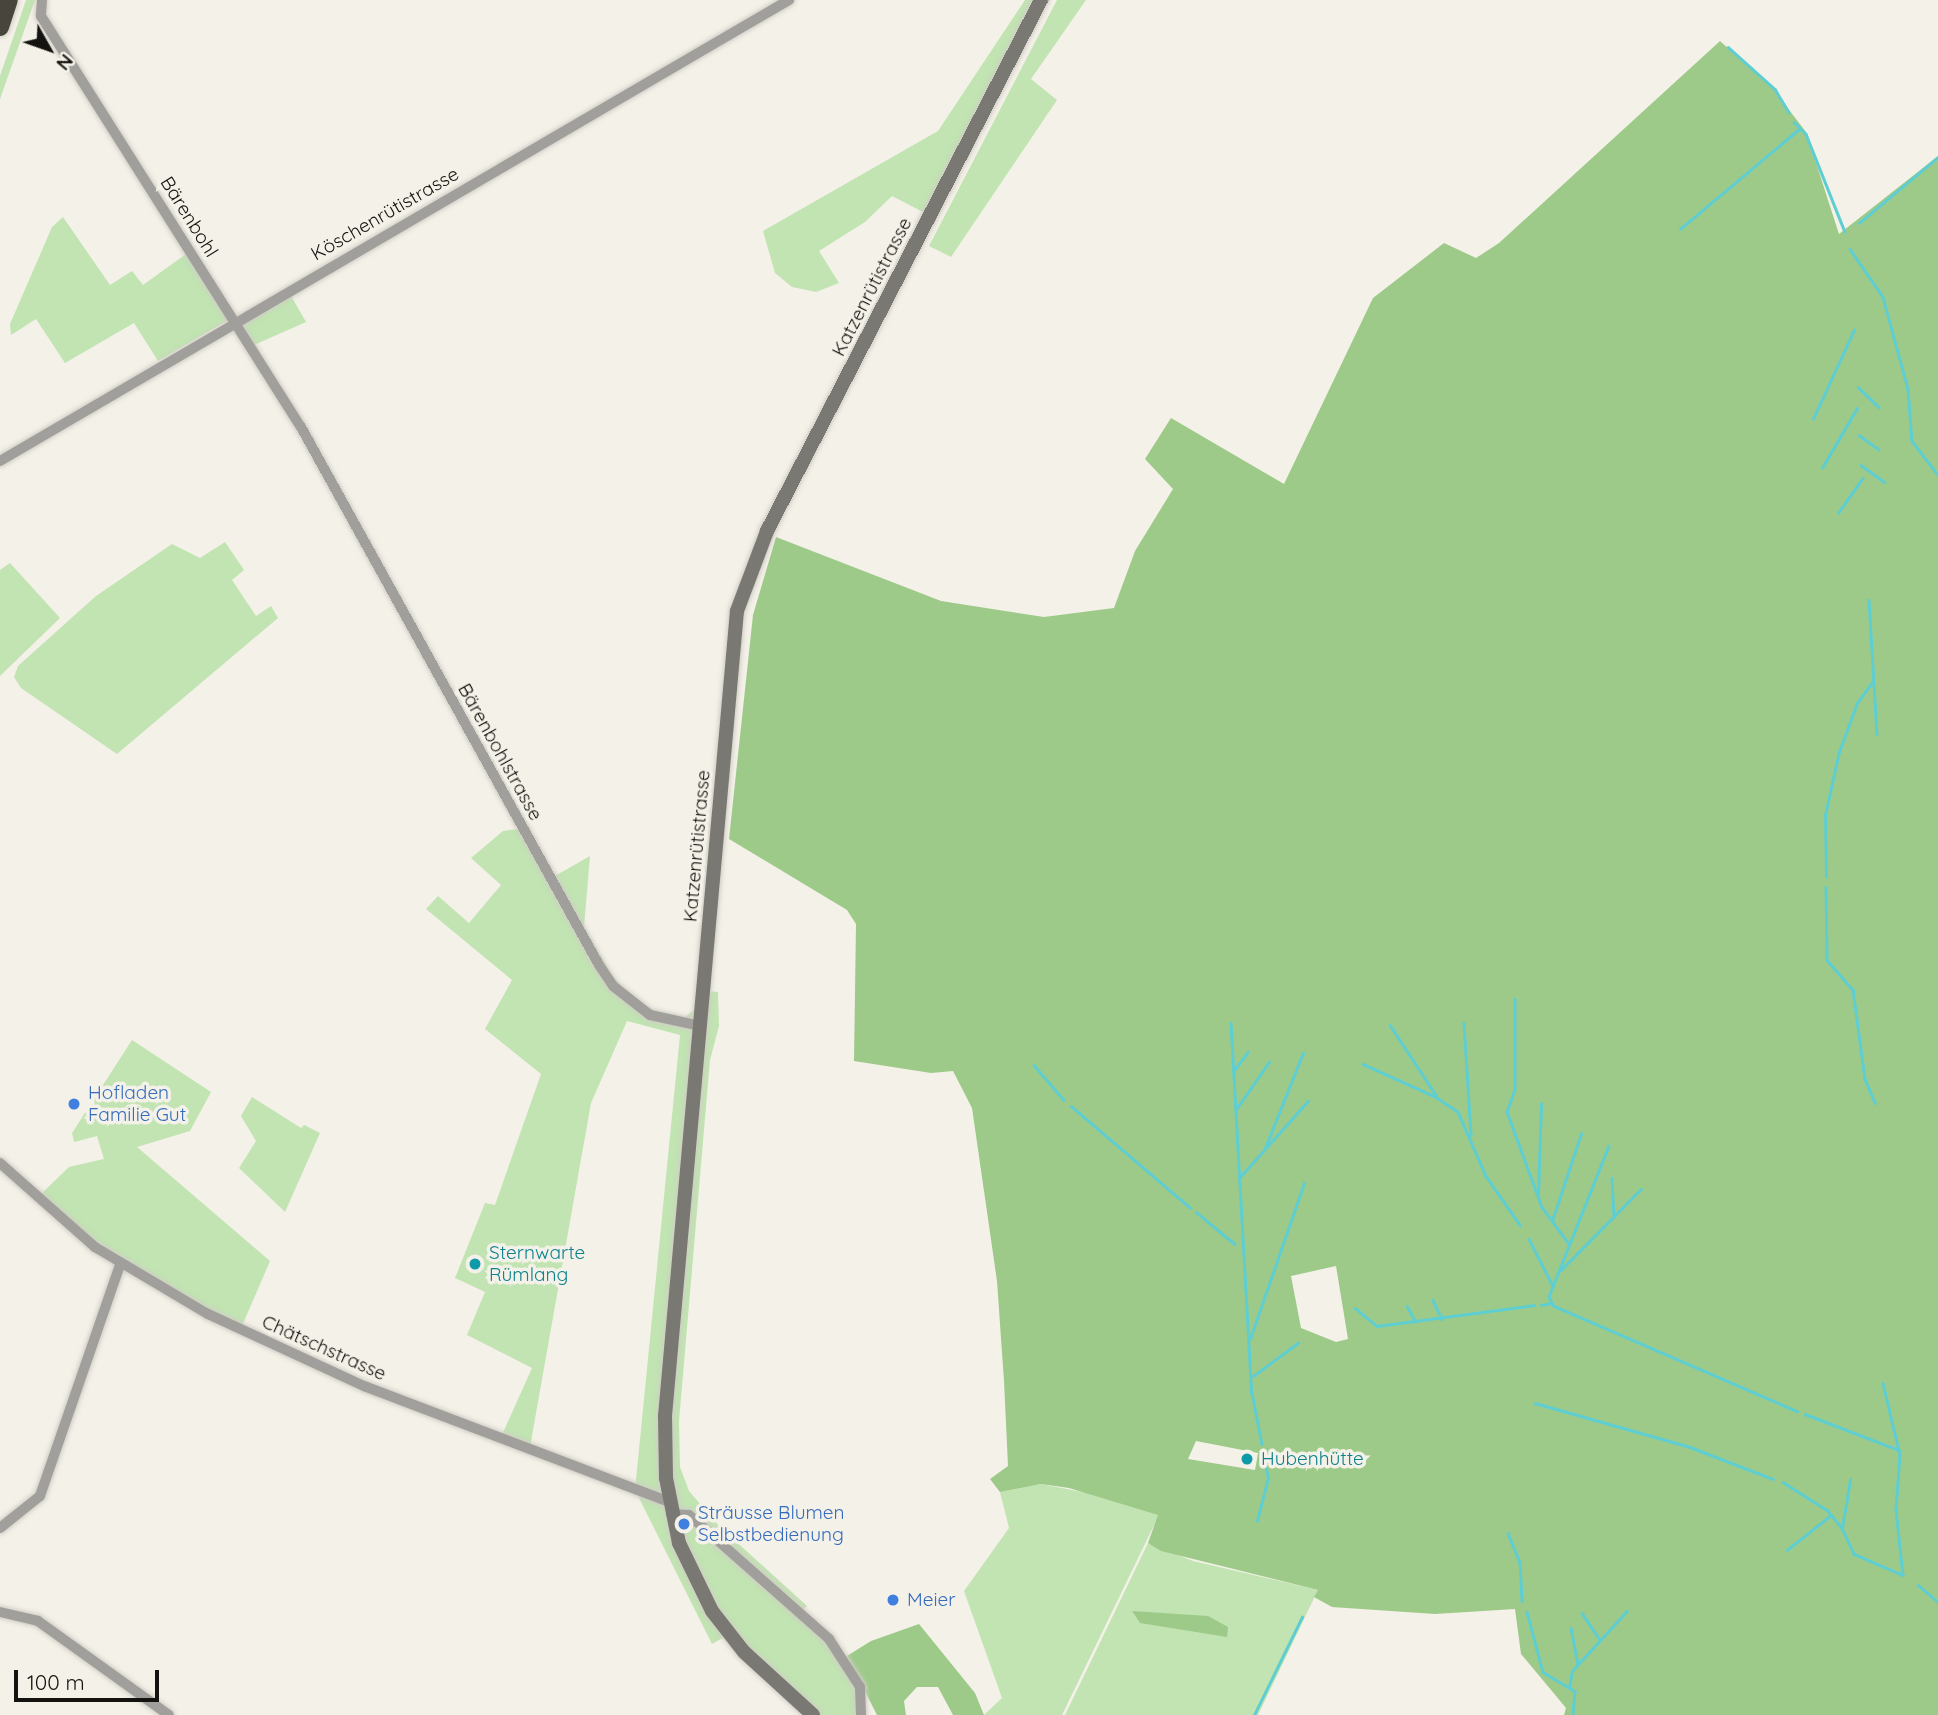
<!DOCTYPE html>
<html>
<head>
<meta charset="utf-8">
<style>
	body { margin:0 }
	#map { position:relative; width:1938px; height:1715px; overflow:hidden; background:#f4f1e8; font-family:Quicksand,sans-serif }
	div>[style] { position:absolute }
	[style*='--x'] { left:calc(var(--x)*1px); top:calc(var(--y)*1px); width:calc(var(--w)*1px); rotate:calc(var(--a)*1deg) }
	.green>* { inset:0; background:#c1e4b2 }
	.forest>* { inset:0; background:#9dca89 }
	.stream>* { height:2.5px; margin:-1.25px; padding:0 1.25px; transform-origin:1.25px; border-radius:1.25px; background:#5eced2 }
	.roads { filter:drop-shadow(0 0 2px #d0cdc5) drop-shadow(0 0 2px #d0cdc5) }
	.street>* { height:10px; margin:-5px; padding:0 5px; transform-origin:5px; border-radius:5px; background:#a19f9b }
	.secondary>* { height:14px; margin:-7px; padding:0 7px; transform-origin:7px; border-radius:7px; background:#7a7872 }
	.highway>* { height:18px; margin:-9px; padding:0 9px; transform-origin:9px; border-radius:9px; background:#48453d }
	.dots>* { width:19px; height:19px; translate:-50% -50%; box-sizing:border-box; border:4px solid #f4f1e8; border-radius:50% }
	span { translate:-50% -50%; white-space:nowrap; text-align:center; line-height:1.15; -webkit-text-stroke:7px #f4f1e8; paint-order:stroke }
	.street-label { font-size:19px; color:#141310 }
	.shop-label { font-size:19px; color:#366cbe }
	.left { translate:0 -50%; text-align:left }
	.culture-label { font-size:19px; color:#0d838f }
	.north { position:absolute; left:14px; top:14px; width:70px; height:70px; -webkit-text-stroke:5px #f4f1e8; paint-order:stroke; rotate:130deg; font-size:19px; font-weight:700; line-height:28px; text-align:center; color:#141310 }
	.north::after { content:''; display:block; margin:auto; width:24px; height:32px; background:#141310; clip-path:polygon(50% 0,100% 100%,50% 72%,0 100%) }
	.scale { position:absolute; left:14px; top:1670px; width:145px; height:32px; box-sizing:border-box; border:4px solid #141310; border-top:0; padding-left:9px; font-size:21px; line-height:24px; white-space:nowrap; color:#141310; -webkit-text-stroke:5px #f4f1e8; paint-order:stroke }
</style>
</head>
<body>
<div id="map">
	<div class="green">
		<div style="clip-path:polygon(26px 0,35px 0,0 99px,0 76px)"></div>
		<div style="clip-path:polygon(1025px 0,1036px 0,925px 213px,892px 196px,865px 222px,819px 251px,839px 283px,816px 292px,792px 287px,775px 273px,763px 231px,938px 131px)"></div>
		<div style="clip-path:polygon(1057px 0,1086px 0,1031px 79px,1057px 100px,951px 257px,929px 246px)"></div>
		<div style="clip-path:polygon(63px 217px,110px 285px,132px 271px,143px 285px,186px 254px,228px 320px,158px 361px,134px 323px,65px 363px,36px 319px,11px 335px,10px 324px,52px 227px)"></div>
		<div style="clip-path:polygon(290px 294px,306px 322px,254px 345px,240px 324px)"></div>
		<div style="clip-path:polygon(225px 542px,244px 570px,232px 580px,256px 616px,271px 606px,278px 618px,117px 754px,21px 688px,14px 677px,18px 666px,96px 596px,172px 544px,200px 558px)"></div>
		<div style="clip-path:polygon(10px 563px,60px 618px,0 676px,0 570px)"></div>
		<div style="clip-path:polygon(518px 829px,548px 880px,590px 856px,584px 927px,614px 978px,634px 998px,653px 1010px,685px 1017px,694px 1010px,696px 990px,718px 992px,719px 1026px,710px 1060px,679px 1421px,680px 1467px,689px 1491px,719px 1526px,807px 1606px,797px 1615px,823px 1637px,860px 1695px,855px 1715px,820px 1715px,770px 1673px,733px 1632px,712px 1644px,635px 1490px,680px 1035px,627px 1021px,591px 1103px,530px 1447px,501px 1437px,532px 1368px,467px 1335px,485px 1292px,455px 1278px,485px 1203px,495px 1205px,541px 1074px,485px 1029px,512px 980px,426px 909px,438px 896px,469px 923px,501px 885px,471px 858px,503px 831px)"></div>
		<div style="clip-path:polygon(132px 1040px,211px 1092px,190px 1131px,137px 1147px,270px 1261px,242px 1326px,166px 1289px,95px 1243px,41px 1194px,69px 1167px,104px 1159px,97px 1136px,74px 1142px,72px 1133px)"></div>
		<div style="clip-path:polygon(252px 1097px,301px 1128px,304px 1125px,320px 1133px,285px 1212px,239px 1168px,256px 1141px,241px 1116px)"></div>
		<div style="clip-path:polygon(1041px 1484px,1103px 1496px,1159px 1515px,1062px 1715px,984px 1715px,1002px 1698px,964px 1591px,1009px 1528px,1000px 1492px)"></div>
		<div style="clip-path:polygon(1148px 1543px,1193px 1561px,1318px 1590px,1258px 1715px,1065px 1715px)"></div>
	</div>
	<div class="forest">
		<div style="clip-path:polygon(evenodd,1720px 41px,1773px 89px,1806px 132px,1839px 234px,1938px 156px,1938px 1715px,1564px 1715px,1566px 1708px,1521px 1654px,1515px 1609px,1435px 1614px,1332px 1607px,1314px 1597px,1318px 1590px,1161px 1551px,1148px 1543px,1158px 1515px,1069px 1488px,1041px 1484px,1000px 1492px,990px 1479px,1008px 1466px,1004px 1381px,997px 1281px,972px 1108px,953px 1071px,931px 1073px,854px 1061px,856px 924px,847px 910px,729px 839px,753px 615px,776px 537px,941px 601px,1044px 617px,1114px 608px,1135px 551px,1173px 489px,1145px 459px,1171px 418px,1284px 484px,1373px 298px,1444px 243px,1476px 258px,1499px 243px,1720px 41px,1336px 1266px,1348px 1339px,1336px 1342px,1301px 1328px,1291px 1276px,1336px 1266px,1720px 41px,1196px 1441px,1258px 1453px,1255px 1470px,1188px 1459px,1196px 1441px)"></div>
		<div style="clip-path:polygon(1132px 1611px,1208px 1616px,1228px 1627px,1227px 1637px,1140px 1623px)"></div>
		<div style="clip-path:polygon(919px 1624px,975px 1693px,984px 1715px,953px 1715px,938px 1687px,917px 1687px,904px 1701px,906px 1715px,877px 1715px,847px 1656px,871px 1641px)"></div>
	</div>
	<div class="stream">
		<div style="--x:1728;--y:47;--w:63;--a:41.8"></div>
		<div style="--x:1775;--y:89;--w:27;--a:59"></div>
		<div style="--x:1794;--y:122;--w:17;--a:45"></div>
		<div style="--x:1806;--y:134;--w:105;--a:68.3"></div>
		<div style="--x:1859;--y:223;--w:103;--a:-39.9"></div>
		<div style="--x:1680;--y:229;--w:155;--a:-40"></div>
		<div style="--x:1850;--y:249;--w:58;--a:55.5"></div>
		<div style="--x:1883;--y:297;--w:95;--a:74.8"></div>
		<div style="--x:1908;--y:389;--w:52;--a:85.6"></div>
		<div style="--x:1912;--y:441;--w:43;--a:52.6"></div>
		<div style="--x:1858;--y:387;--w:29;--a:44"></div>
		<div style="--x:1813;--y:419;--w:98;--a:-65.3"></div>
		<div style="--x:1859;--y:435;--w:24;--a:36"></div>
		<div style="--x:1861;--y:465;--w:29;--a:36"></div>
		<div style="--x:1822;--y:468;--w:69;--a:-59.7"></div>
		<div style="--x:1838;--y:513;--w:42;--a:-54.8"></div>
		<div style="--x:1869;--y:600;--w:134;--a:86.6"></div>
		<div style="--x:1826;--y:877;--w:62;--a:-90.9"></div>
		<div style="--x:1825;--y:815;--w:65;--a:-77.5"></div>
		<div style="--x:1839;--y:752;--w:52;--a:-69.8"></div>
		<div style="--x:1857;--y:703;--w:27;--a:-54"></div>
		<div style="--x:1826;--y:887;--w:73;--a:89.2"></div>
		<div style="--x:1827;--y:960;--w:40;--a:49"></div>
		<div style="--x:1853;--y:990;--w:90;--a:82.3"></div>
		<div style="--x:1865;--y:1079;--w:26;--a:67"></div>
		<div style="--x:1515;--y:999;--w:90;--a:90"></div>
		<div style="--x:1515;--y:1089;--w:24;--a:109"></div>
		<div style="--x:1507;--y:1112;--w:101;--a:69.8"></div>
		<div style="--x:1542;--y:1207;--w:46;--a:53.9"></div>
		<div style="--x:1231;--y:1023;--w:371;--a:86.8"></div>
		<div style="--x:1252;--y:1393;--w:52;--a:78.9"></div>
		<div style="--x:1464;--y:1023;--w:112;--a:86.4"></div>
		<div style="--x:1390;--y:1025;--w:84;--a:56.7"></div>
		<div style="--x:1363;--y:1064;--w:80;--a:24.3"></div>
		<div style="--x:1436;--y:1097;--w:27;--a:34"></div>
		<div style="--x:1458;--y:1112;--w:70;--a:66.4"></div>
		<div style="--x:1486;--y:1176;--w:60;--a:55.2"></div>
		<div style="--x:1034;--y:1065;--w:46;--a:49.4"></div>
		<div style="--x:1235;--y:1069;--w:21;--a:-53"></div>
		<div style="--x:1071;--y:1106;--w:157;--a:40.4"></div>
		<div style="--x:1237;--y:1108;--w:56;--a:-55.2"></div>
		<div style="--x:1609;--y:1146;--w:162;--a:111.7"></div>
		<div style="--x:1549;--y:1297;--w:10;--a:61"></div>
		<div style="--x:1554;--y:1306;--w:265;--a:23.4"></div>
		<div style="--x:1265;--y:1148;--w:102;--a:-68.2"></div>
		<div style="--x:1240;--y:1177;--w:102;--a:-48.2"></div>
		<div style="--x:1612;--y:1178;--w:39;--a:87"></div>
		<div style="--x:1538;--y:1195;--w:91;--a:-88.1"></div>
		<div style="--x:1196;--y:1212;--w:50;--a:39.4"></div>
		<div style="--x:1552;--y:1221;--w:92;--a:-71.6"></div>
		<div style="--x:1529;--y:1239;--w:53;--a:62.9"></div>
		<div style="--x:1560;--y:1271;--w:115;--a:-45.4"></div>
		<div style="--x:1433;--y:1300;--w:21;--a:65"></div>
		<div style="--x:1541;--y:1305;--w:10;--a:-11"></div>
		<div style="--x:1407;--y:1306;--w:18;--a:61"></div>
		<div style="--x:1355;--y:1308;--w:28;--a:39"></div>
		<div style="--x:1377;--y:1326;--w:158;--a:-7.6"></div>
		<div style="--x:1250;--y:1339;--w:165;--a:-70.9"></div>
		<div style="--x:1253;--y:1376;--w:56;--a:-36.3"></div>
		<div style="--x:1883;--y:1383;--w:74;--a:76.7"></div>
		<div style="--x:1900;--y:1455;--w:55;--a:94.2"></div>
		<div style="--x:1896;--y:1510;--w:65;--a:83.9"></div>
		<div style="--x:1535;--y:1403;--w:161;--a:15.8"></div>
		<div style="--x:1690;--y:1447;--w:89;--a:21.1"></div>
		<div style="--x:1805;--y:1414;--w:101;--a:21"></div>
		<div style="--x:1783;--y:1482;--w:52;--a:32.5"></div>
		<div style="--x:1827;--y:1510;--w:23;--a:50"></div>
		<div style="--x:1842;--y:1528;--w:29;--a:65"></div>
		<div style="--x:1854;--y:1554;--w:53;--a:23.2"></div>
		<div style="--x:1257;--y:1521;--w:44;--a:-75.7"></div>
		<div style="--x:1268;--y:1478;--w:23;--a:-103"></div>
		<div style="--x:1842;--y:1528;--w:49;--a:-80.5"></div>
		<div style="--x:1508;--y:1533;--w:31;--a:68"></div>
		<div style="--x:1520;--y:1562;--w:39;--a:87"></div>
		<div style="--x:1787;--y:1550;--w:56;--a:-38.5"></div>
		<div style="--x:1918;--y:1585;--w:26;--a:40"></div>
		<div style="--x:1527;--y:1612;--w:62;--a:75.1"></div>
		<div style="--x:1543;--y:1672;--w:37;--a:31"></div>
		<div style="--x:1575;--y:1691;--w:24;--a:95"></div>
		<div style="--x:1582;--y:1613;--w:32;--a:56"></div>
		<div style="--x:1571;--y:1628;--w:36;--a:79"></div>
		<div style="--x:1569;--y:1687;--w:16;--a:-79"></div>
		<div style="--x:1572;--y:1671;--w:81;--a:-47.5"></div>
		<div style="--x:1254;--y:1715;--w:109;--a:-63.9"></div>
	</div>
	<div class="roads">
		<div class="street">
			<div style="--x:42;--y:0;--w:16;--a:94"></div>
			<div style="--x:41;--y:16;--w:486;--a:57.7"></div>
			<div style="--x:301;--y:427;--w:615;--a:61.02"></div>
			<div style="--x:599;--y:965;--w:25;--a:56"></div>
			<div style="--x:613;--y:986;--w:47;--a:38.1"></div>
			<div style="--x:650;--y:1015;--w:51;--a:12.4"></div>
			<div style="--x:0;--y:461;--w:914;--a:-30.3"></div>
			<div style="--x:0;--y:1163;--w:127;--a:41.5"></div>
			<div style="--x:95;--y:1247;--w:131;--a:30.7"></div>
			<div style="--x:208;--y:1314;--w:172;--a:24.8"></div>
			<div style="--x:364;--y:1386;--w:326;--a:20.8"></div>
			<div style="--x:671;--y:1514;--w:18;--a:3"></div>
			<div style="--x:689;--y:1515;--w:187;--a:41.5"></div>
			<div style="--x:829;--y:1639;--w:57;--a:57.1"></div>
			<div style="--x:860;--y:1687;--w:28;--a:88"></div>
			<div style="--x:0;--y:1528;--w:51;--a:-38.7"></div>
			<div style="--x:40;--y:1496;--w:244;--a:-70.9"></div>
			<div style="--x:0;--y:1612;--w:39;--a:13"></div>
			<div style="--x:38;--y:1621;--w:161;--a:35.7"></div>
		</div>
		<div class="secondary">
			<div style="--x:813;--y:1715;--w:93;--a:-137.6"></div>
			<div style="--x:744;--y:1652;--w:52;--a:-128"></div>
			<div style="--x:712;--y:1611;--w:76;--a:-115.9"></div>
			<div style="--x:679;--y:1543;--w:66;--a:-101.3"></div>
			<div style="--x:666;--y:1478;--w:62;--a:-90.9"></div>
			<div style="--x:665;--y:1416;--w:808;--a:-84.89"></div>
			<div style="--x:737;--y:611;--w:85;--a:-69.4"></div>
			<div style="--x:767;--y:531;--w:598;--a:-62.71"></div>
		</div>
		<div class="highway">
			<div style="--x:0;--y:27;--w:28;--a:-72"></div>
		</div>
	</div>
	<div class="dots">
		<div style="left:74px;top:1104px;background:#3f7fe0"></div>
		<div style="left:475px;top:1264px;background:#0f9aa8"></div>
		<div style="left:1247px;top:1459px;background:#0f9aa8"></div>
		<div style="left:684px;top:1524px;background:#3f7fe0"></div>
		<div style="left:893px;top:1600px;background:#3f7fe0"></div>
	</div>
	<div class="street-label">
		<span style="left:385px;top:214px;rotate:-30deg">Köschenrütistrasse</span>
		<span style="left:189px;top:217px;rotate:58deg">Bärenbohl</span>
		<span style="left:872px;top:287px;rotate:-63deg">Katzenrütistrasse</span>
		<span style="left:500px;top:752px;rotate:61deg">Bärenbohlstrasse</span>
		<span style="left:697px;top:846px;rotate:-85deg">Katzenrütistrasse</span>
		<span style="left:324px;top:1348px;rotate:24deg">Chätschstrasse</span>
	</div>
	<div class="shop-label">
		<span class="left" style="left:88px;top:1104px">Hofladen<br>Familie Gut</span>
		<span class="left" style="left:698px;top:1524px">Sträusse Blumen<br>Selbstbedienung</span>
		<span class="left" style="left:907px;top:1600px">Meier</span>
	</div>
	<div class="culture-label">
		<span class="left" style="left:489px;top:1264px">Sternwarte<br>Rümlang</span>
		<span class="left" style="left:1261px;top:1459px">Hubenhütte</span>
	</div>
	<div class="north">N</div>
	<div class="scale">100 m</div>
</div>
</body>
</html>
